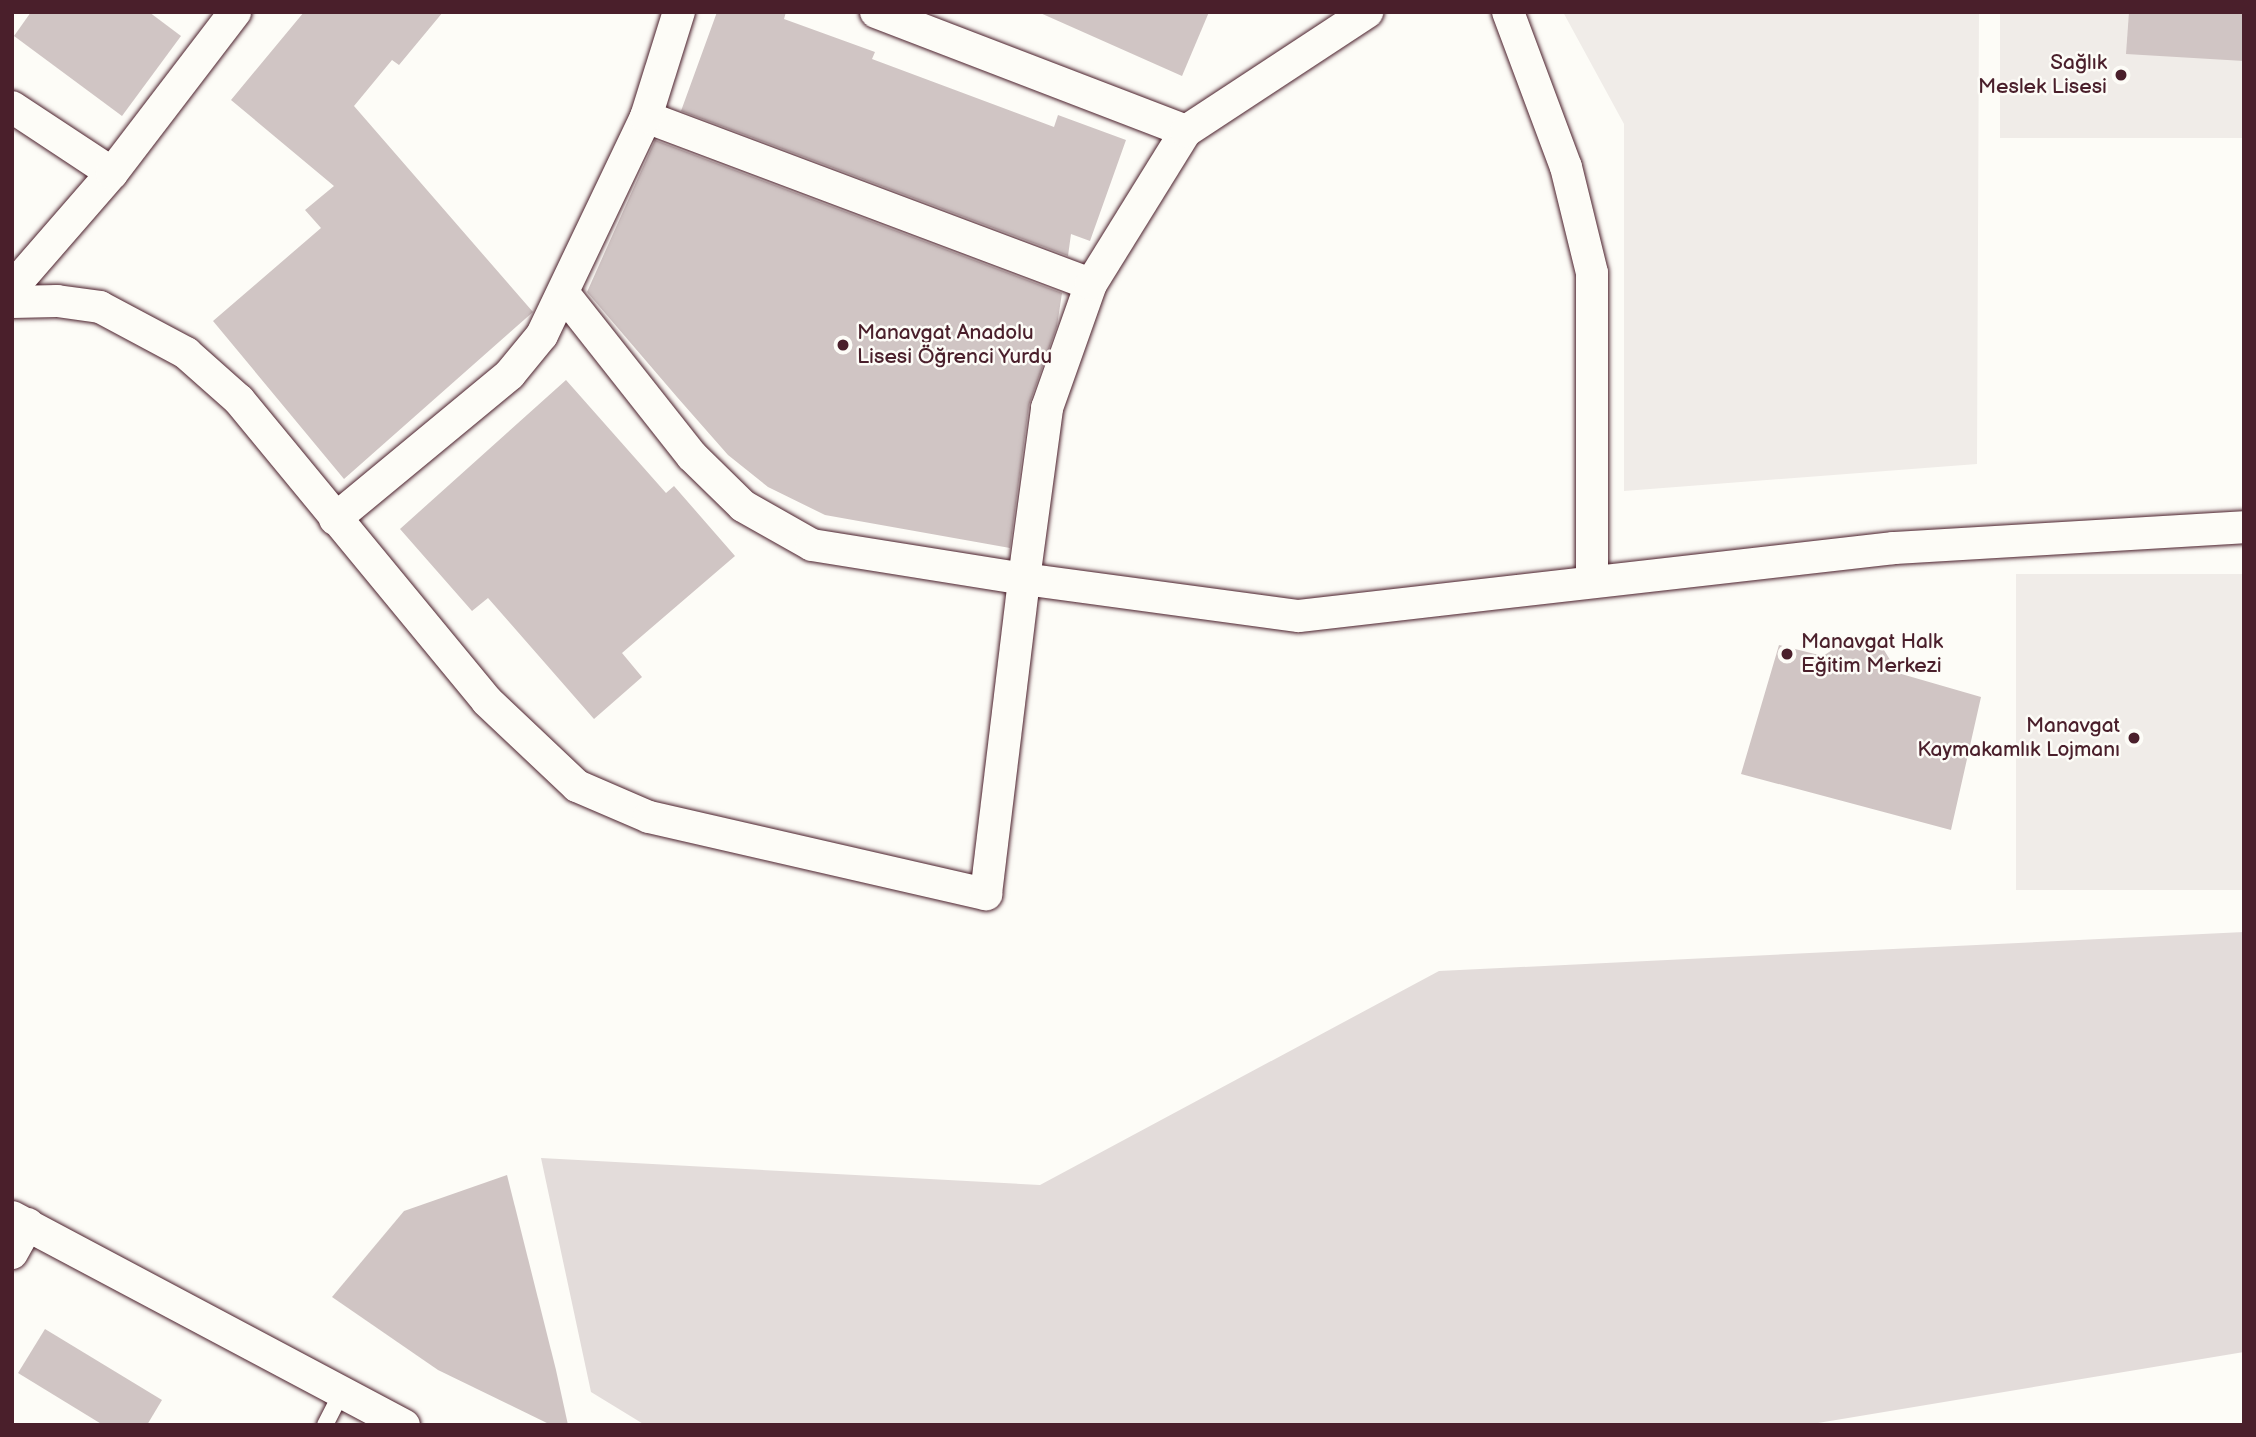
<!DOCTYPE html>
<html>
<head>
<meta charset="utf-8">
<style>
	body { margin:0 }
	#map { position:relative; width:2256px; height:1437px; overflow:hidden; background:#fdfcf7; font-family:"Balsamiq Sans",sans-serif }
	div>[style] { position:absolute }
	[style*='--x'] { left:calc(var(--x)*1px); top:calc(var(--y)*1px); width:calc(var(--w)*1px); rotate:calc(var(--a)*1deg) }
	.built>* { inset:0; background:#f0ece8; transform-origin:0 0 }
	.green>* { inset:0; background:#e3dcda }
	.building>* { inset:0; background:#d0c5c4 }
	.roads { filter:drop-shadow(0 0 2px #4a1f2b) drop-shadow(0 0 2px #4a1f2b) }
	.service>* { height:16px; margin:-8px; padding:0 8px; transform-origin:8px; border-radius:8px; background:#fdfcf7 }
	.minor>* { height:32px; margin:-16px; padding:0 16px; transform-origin:16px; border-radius:16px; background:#fdfcf7 }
	.dots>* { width:19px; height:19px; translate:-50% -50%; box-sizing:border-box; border:4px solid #fdfcf7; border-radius:50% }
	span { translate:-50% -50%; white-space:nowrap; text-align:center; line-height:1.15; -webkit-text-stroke:5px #fdfcf7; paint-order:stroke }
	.poi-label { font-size:21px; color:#4a1f2b }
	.right { translate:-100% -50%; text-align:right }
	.left { translate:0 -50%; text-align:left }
	.frame { position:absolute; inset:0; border:14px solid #4a1f2b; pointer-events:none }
</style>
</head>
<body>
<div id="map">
	<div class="built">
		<div style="clip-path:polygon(1563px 12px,1979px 12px,1977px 464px,1624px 491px,1624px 124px)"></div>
		<div style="left:2000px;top:12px;width:244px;height:126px"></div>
		<div style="left:2244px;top:574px;width:316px;height:228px;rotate:90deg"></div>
	</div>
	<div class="green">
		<div style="clip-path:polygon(2244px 932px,2244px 1352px,1806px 1425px,645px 1425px,591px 1392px,541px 1158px,1040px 1185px,1439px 971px)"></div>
	</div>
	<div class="building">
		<div style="clip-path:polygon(31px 12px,149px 12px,181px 36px,122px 116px,14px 36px)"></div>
		<div style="clip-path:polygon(304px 12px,443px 12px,399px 65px,392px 60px,354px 106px,533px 312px,344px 479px,213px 321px,321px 228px,305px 210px,334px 186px,231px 100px)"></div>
		<div style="clip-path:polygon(717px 12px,786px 12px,784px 19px,875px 52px,872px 59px,1054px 127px,1058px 115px,1126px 140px,1090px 241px,1071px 234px,1068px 256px,681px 111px)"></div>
		<div style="clip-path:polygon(1038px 12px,1209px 12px,1182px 76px)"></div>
		<div style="clip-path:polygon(2129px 12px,2244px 12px,2244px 61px,2126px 54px)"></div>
		<div style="clip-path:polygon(655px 140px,1062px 293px,1057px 326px,1029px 405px,1010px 548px,825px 515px,768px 487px,728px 455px,677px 397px,587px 292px)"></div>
		<div style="clip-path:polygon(566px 380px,666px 493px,674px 486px,735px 556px,622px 653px,642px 677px,594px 719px,488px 598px,472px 611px,400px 529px)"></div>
		<div style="clip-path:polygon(1846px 641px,1872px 643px,1884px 650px,1898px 673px,1981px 697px,1951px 830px,1741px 774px,1779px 645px,1823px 656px)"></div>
		<div style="clip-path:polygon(507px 1175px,556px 1370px,568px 1425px,551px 1425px,438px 1370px,332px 1297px,404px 1211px)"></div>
		<div style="clip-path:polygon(45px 1329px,162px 1400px,147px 1425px,103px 1425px,18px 1373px)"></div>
	</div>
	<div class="roads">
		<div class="service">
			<div style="--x:325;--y:1425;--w:37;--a:-63"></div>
		</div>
		<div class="minor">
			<div style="--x:876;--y:12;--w:332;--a:21"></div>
			<div style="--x:1508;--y:12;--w:165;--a:69.5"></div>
			<div style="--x:1566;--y:167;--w:109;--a:76.2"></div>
			<div style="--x:1592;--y:273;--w:309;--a:90"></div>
			<div style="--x:12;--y:107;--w:120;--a:33.4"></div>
			<div style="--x:646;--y:117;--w:475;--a:20.6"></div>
			<div style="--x:12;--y:288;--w:152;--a:-49"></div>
			<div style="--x:112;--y:173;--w:203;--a:-52.6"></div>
			<div style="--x:564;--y:294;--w:206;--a:51.7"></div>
			<div style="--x:692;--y:456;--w:71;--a:44.4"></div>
			<div style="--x:743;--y:506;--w:79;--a:29.5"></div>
			<div style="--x:812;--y:545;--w:215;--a:9.1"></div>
			<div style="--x:1024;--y:579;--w:173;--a:-82.3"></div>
			<div style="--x:1047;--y:408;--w:132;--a:-70.5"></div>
			<div style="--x:1091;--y:284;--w:180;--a:-58.2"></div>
			<div style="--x:1186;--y:131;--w:217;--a:-33.3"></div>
			<div style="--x:12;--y:302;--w:45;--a:-1.3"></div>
			<div style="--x:57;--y:301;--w:43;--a:7.9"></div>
			<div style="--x:100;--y:307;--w:98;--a:28.1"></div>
			<div style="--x:186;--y:353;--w:71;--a:41.6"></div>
			<div style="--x:239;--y:400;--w:390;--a:50.5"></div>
			<div style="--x:487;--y:701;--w:124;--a:43.4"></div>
			<div style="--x:577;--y:786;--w:78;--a:23.3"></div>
			<div style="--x:649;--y:817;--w:346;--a:12.9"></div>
			<div style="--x:986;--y:894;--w:317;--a:-83.1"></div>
			<div style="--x:1024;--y:579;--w:277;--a:7.7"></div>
			<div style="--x:1299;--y:616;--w:599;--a:-6.52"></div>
			<div style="--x:1894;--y:548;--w:351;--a:-3.4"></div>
			<div style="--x:335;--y:519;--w:227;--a:-39.6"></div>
			<div style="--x:510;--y:374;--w:50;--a:-50.6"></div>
			<div style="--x:542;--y:335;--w:242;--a:-64.5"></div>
			<div style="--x:646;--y:117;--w:110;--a:-72.6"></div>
			<div style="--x:12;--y:1217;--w:444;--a:28"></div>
			<div style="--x:12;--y:1253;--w:33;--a:-61"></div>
		</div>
	</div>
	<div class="dots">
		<div style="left:2121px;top:75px;background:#4a1f2b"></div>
		<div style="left:843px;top:345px;background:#4a1f2b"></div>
		<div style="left:1787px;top:654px;background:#4a1f2b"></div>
		<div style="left:2134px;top:738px;background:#4a1f2b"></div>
	</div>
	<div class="poi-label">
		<span class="right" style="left:2107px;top:75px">Sağlık<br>Meslek Lisesi</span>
		<span class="left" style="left:857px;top:345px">Manavgat Anadolu<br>Lisesi Öğrenci Yurdu</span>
		<span class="left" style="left:1801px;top:654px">Manavgat Halk<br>Eğitim Merkezi</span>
		<span class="right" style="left:2120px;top:738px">Manavgat<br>Kaymakamlık Lojmanı</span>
	</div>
	<div class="frame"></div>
</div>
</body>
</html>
